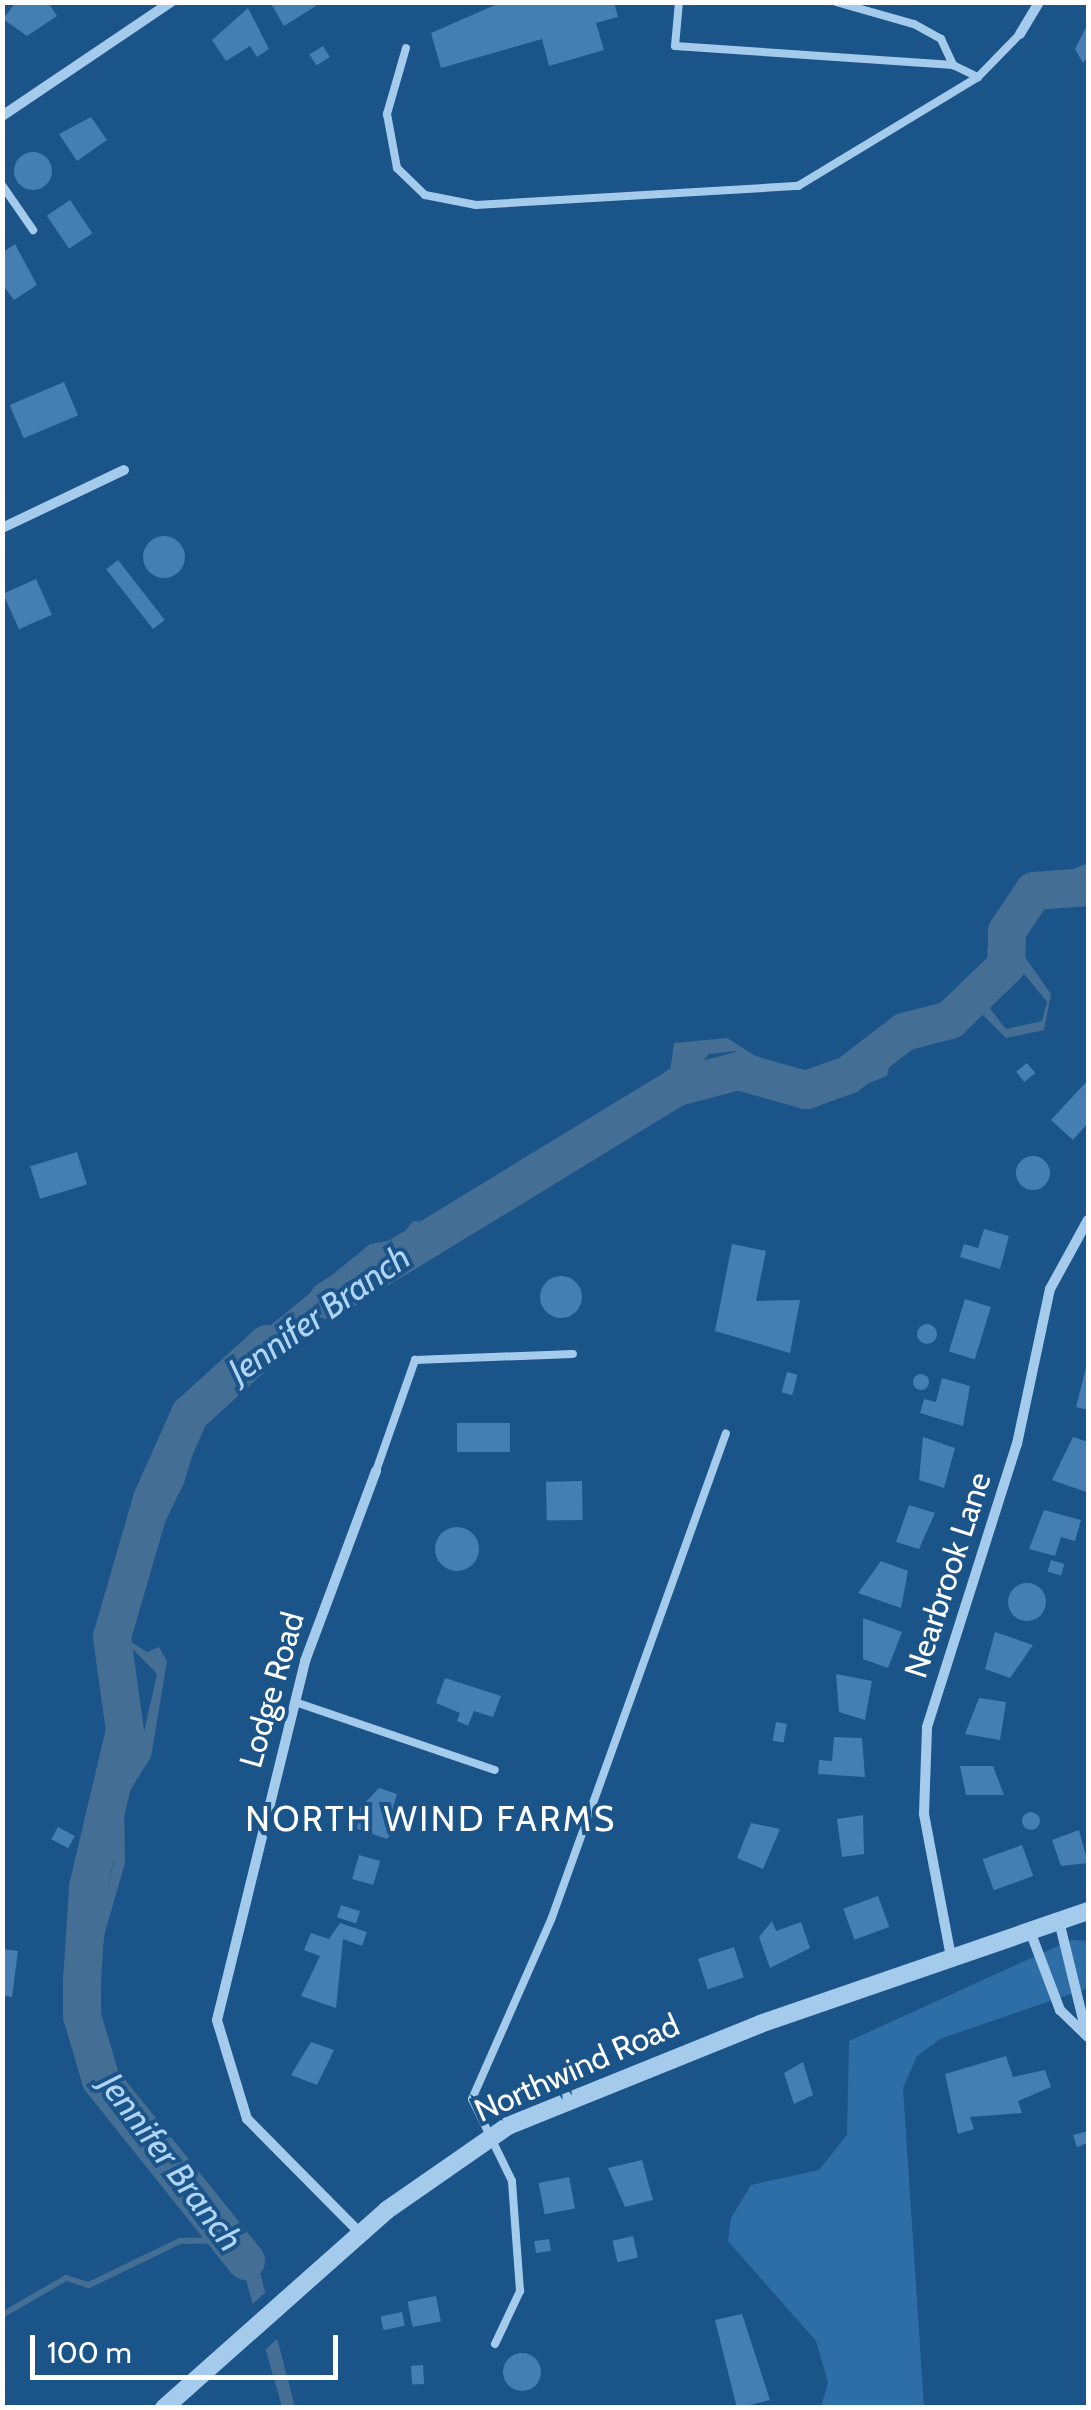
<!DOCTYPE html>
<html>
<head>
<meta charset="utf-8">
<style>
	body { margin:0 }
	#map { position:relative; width:1091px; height:2410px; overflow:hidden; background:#1b5489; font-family:Cabin,sans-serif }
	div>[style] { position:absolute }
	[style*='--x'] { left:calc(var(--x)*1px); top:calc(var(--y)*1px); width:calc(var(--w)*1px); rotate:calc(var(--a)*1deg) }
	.green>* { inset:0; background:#2e6ea7 }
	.water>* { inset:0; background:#456e94 }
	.pier>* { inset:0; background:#1b5489 }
	.stream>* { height:6px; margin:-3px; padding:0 3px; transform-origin:3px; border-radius:3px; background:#456e94 }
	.river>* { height:38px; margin:-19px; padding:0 19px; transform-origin:19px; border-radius:19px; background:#456e94 }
	.building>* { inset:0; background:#447eb2; transform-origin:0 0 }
	.round { border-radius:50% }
	.service>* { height:8px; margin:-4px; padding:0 4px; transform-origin:4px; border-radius:4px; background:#a5cbec }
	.minor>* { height:10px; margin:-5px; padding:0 5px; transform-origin:5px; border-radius:5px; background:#a5cbec }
	.tertiary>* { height:18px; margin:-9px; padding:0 9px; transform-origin:9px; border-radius:9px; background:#a5cbec }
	span { translate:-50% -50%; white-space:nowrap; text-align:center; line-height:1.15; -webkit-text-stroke:8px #1b5489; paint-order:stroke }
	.street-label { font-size:32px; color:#fff }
	.water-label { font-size:35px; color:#b0d5f4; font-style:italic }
	.neighbourhood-label { font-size:35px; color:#fff; letter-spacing:2.5px }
	.frame { position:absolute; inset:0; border:5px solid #fff; pointer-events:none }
	.scale { position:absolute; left:30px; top:2335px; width:308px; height:45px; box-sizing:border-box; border:5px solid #fff; border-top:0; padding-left:12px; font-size:30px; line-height:35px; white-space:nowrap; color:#fff; -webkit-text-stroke:8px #1b5489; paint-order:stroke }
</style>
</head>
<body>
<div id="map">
	<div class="green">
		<div style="clip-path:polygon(1071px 1940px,1088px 1941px,1088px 1988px,940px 2039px,917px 2056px,903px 2088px,924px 2407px,821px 2407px,828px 2382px,816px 2341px,728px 2241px,731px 2218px,751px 2185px,819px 2170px,847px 2135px,849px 2041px)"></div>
	</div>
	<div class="water">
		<div style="clip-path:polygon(1088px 863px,1080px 885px,1049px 893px,1014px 924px,1015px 943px,1051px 994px,1044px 1030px,1006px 1038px,973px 1005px,951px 1003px,896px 1035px,887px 1076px,830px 1098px,788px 1089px,735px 1051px,709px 1054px,646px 1126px,394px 1257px,211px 1393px,184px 1483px,120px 1614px,128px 1640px,147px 1652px,159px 1647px,167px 1661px,151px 1757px,124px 1800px,125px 1863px,87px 1995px,102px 2025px,106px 2091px,169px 2143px,257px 2261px,295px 2407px,282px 2407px,240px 2259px,167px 2150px,99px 2092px,80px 1996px,114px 1862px,115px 1791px,144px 1732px,157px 1674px,118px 1634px,116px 1586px,158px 1523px,205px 1379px,370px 1244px,399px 1239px,413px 1221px,437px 1223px,513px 1169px,648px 1112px,668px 1086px,674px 1043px,727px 1038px,803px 1086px,828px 1091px,899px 1025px,953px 998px,981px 997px,1006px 1029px,1042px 1021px,1047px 1002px,1008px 954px,1011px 894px)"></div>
	</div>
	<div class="pier">
		<div style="clip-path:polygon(268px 2290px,283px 2334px,259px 2355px,247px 2309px)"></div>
	</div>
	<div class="stream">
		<div style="--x:2;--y:2315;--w:74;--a:-30"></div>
		<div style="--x:66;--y:2278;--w:24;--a:17"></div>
		<div style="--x:89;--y:2285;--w:101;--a:-25.8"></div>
		<div style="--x:180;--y:2241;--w:48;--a:-1.2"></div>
	</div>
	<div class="river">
		<div style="--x:328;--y:1300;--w:409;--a:-31.4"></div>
		<div style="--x:677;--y:1087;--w:63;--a:-14.7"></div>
		<div style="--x:738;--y:1071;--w:71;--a:15.6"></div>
		<div style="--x:806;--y:1090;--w:45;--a:-19.7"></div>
		<div style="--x:848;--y:1075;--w:71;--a:-37.5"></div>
		<div style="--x:904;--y:1032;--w:48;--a:-14.6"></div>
		<div style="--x:950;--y:1020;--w:78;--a:-44"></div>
		<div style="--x:1006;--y:966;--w:35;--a:-88"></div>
		<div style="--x:1007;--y:931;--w:48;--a:-56"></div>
		<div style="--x:1034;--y:891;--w:54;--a:-4.2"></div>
		<div style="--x:246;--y:2261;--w:232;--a:-128.7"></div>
		<div style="--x:101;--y:2080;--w:67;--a:-106.5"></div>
		<div style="--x:82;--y:2016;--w:35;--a:-90"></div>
		<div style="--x:82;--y:1981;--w:94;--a:-86.3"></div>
		<div style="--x:88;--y:1887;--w:160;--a:-76.7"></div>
		<div style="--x:125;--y:1731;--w:95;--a:-97.9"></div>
		<div style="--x:112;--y:1637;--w:144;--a:-73.8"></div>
		<div style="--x:152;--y:1499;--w:93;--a:-65.9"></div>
		<div style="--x:190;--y:1414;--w:104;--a:-42.3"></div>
	</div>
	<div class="building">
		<div style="clip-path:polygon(16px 2px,48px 2px,57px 16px,27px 36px,3px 19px)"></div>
		<div style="clip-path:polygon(270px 2px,313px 2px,316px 6px,284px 26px)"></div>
		<div style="clip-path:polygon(502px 2px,614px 2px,618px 17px,596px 23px,604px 50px,549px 66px,542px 39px,441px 68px,431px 33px)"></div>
		<div style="clip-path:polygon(248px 8px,269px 49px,257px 57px,250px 46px,226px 61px,212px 40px)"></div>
		<div style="clip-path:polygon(1088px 23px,1088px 57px,1083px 63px,1075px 49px)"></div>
		<div style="left:323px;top:46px;width:13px;height:16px;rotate:58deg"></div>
		<div style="clip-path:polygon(91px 117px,107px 140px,77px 161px,59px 134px)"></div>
		<div class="round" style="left:14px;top:152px;width:38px;height:38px"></div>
		<div style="left:70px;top:200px;width:40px;height:28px;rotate:56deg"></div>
		<div style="clip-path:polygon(15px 244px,37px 285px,14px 300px,2px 284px,2px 253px)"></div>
		<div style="left:64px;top:382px;width:36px;height:59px;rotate:67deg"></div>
		<div class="round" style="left:143px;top:536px;width:42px;height:42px"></div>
		<div style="left:118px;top:560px;width:76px;height:15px;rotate:52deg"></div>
		<div style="left:36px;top:579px;width:39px;height:36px;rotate:66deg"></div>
		<div style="left:1027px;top:1063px;width:13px;height:14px;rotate:51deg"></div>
		<div style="clip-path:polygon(1088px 1080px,1088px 1123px,1073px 1140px,1051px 1120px)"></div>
		<div style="left:77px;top:1152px;width:34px;height:49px;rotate:73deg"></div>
		<div class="round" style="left:1016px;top:1156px;width:34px;height:34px"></div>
		<div style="clip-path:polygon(984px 1229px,1009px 1236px,1000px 1269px,960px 1257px,964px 1244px,978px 1248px)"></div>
		<div style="clip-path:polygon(732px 1244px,766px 1251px,756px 1301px,800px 1300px,790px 1353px,715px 1331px)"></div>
		<div class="round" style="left:540px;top:1276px;width:42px;height:42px"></div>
		<div style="left:965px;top:1299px;width:27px;height:55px;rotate:17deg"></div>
		<div class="round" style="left:917px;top:1324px;width:20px;height:20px"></div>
		<div style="clip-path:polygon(1088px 1360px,1088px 1410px,1076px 1407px)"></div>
		<div style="left:787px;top:1372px;width:11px;height:21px;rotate:15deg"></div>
		<div class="round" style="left:913px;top:1374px;width:16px;height:16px"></div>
		<div style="clip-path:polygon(942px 1378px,970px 1386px,963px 1426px,920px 1413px,924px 1399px,936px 1402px)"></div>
		<div style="left:457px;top:1423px;width:53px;height:29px"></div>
		<div style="clip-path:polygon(923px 1437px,955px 1448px,944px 1488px,919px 1480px)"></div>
		<div style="clip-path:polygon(1073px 1437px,1088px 1442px,1086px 1492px,1052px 1480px)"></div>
		<div style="left:582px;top:1481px;width:39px;height:36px;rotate:89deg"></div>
		<div style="clip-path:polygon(909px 1505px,935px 1513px,919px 1549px,896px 1542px)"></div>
		<div style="clip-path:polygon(1044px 1510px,1081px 1520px,1075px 1541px,1061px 1537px,1055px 1556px,1029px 1549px)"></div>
		<div class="round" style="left:435px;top:1527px;width:44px;height:44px"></div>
		<div style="left:1051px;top:1560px;width:14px;height:12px;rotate:17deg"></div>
		<div style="clip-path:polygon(881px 1561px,908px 1571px,901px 1608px,858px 1593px)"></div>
		<div class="round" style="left:1008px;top:1583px;width:38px;height:38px"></div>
		<div style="clip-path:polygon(863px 1618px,902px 1632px,888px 1668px,863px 1659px)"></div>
		<div style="clip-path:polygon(995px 1632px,1033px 1645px,1010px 1678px,985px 1669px)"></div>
		<div style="clip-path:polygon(836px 1674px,872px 1681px,865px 1720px,839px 1712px)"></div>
		<div style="clip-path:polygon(445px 1678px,501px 1696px,493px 1717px,474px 1711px,468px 1726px,457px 1721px,460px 1713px,436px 1703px)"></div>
		<div style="clip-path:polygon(979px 1698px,1006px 1702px,1000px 1740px,965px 1734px)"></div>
		<div style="left:776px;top:1722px;width:11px;height:19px;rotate:10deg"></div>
		<div style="clip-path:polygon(834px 1737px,862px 1738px,865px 1777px,818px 1774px,819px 1760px,832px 1761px)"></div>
		<div style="clip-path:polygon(960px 1766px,993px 1766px,1004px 1795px,966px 1795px)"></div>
		<div style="clip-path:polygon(379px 1788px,397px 1794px,392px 1811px,406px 1816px,387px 1839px,357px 1829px,360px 1808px)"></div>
		<div class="round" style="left:1022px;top:1812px;width:18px;height:18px"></div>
		<div style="clip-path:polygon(863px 1815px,864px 1854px,842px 1857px,837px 1819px)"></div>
		<div style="clip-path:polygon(751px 1823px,780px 1829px,763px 1869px,737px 1858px)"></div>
		<div style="left:58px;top:1827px;width:19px;height:14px;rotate:28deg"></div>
		<div style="clip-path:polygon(1079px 1830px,1088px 1863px,1061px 1866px,1052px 1840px)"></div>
		<div style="left:1022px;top:1845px;width:33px;height:42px;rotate:70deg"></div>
		<div style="left:359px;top:1855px;width:22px;height:25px;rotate:16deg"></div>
		<div style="left:878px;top:1896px;width:33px;height:37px;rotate:70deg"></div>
		<div style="left:341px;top:1905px;width:20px;height:13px;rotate:18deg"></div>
		<div style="clip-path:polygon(772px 1921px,776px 1931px,801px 1922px,810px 1948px,770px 1968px,759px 1937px)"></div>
		<div style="clip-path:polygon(340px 1923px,367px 1932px,362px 1946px,343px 1939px,336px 2008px,301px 1996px,320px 1956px,304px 1950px,311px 1933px,329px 1939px)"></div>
		<div style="left:734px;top:1947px;width:32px;height:38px;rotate:72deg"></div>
		<div style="clip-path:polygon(2px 1949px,18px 1951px,12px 1997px,2px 1995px)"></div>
		<div style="clip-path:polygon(311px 2042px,334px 2050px,317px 2085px,291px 2075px)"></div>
		<div style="clip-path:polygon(1006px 2056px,1013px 2077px,1045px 2070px,1051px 2087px,1018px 2101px,1022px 2113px,970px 2117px,974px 2129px,958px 2134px,945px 2074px)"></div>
		<div style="clip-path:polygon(803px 2062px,813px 2095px,794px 2104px,784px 2073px)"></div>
		<div style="clip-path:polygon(1088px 2131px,1088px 2143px,1077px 2147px,1073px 2135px)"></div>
		<div style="clip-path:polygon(642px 2160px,653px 2200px,625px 2207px,608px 2168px)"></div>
		<div style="left:569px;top:2177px;width:32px;height:31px;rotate:79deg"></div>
		<div style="left:633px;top:2236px;width:22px;height:21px;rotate:77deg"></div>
		<div style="left:549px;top:2239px;width:12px;height:15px;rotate:81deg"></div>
		<div style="left:436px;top:2296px;width:26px;height:29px;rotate:79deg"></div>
		<div style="left:402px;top:2312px;width:14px;height:22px;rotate:78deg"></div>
		<div style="clip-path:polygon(742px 2314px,770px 2400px,737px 2408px,715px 2320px)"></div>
		<div class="round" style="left:503px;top:2353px;width:38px;height:38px"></div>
		<div style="left:423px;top:2365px;width:19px;height:12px;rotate:87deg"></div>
	</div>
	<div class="service">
		<div style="--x:679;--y:2;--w:44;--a:95.2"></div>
		<div style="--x:675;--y:46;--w:279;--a:3.9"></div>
		<div style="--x:953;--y:65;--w:28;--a:26"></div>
		<div style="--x:836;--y:2;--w:81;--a:15.8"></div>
		<div style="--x:914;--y:24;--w:31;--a:29"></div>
		<div style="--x:941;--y:39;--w:29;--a:65"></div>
		<div style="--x:406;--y:48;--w:69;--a:106.1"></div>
		<div style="--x:387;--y:114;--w:55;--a:79.5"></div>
		<div style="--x:397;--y:168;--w:39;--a:44"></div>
		<div style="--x:425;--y:195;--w:52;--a:11.1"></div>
		<div style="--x:476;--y:205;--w:323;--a:-3.4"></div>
		<div style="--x:798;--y:186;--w:210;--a:-31.2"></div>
		<div style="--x:978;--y:77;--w:60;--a:-45.7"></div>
		<div style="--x:2;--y:185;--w:55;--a:55.4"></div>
		<div style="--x:376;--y:1471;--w:118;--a:-70.6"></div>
		<div style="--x:415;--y:1360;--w:158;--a:-2.2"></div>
		<div style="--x:295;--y:1702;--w:211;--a:18.8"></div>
		<div style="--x:495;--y:2344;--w:59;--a:-64.7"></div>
		<div style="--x:520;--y:2291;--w:110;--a:-94.2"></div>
		<div style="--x:512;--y:2181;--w:91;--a:-116"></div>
		<div style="--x:472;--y:2099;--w:196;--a:-66.2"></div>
		<div style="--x:551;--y:1920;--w:517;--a:-70.23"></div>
	</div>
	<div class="minor">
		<div style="--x:1020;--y:34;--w:37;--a:-59"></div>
		<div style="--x:2;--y:116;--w:204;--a:-34"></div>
		<div style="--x:2;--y:528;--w:135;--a:-25.4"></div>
		<div style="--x:1059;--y:1921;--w:114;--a:76.3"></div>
		<div style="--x:1030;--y:1931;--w:85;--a:69.2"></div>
		<div style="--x:1060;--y:2010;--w:39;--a:44"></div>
		<div style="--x:951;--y:1957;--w:146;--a:-100.7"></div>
		<div style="--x:924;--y:1814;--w:87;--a:-88"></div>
		<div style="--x:927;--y:1727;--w:297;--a:-72.4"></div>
		<div style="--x:1017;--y:1444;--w:158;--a:-78"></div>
		<div style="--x:1050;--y:1289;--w:79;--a:-61.2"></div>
		<div style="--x:361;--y:2234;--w:162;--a:-134.7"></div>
		<div style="--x:247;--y:2119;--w:103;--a:-106.9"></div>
		<div style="--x:217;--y:2020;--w:370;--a:-76.2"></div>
		<div style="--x:305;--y:1661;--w:203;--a:-69.5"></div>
	</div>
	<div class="tertiary">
		<div style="--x:164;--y:2408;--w:298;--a:-41.6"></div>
		<div style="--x:387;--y:2210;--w:147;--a:-34.8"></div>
		<div style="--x:508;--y:2126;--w:272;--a:-22"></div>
		<div style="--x:760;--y:2024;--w:347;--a:-19"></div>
	</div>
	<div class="street-label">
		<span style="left:948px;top:1575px;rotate:-72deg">Nearbrook Lane</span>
		<span style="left:272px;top:1690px;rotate:-74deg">Lodge Road</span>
		<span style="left:577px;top:2068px;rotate:-24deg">Northwind Road</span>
	</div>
	<div class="water-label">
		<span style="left:319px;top:1314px;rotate:-35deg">Jennifer Branch</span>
		<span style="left:171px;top:2162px;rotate:53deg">Jennifer Branch</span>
	</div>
	<div class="neighbourhood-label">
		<span style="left:431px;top:1819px">NORTH WIND FARMS</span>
	</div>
	<div class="frame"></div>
	<div class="scale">100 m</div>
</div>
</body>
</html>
